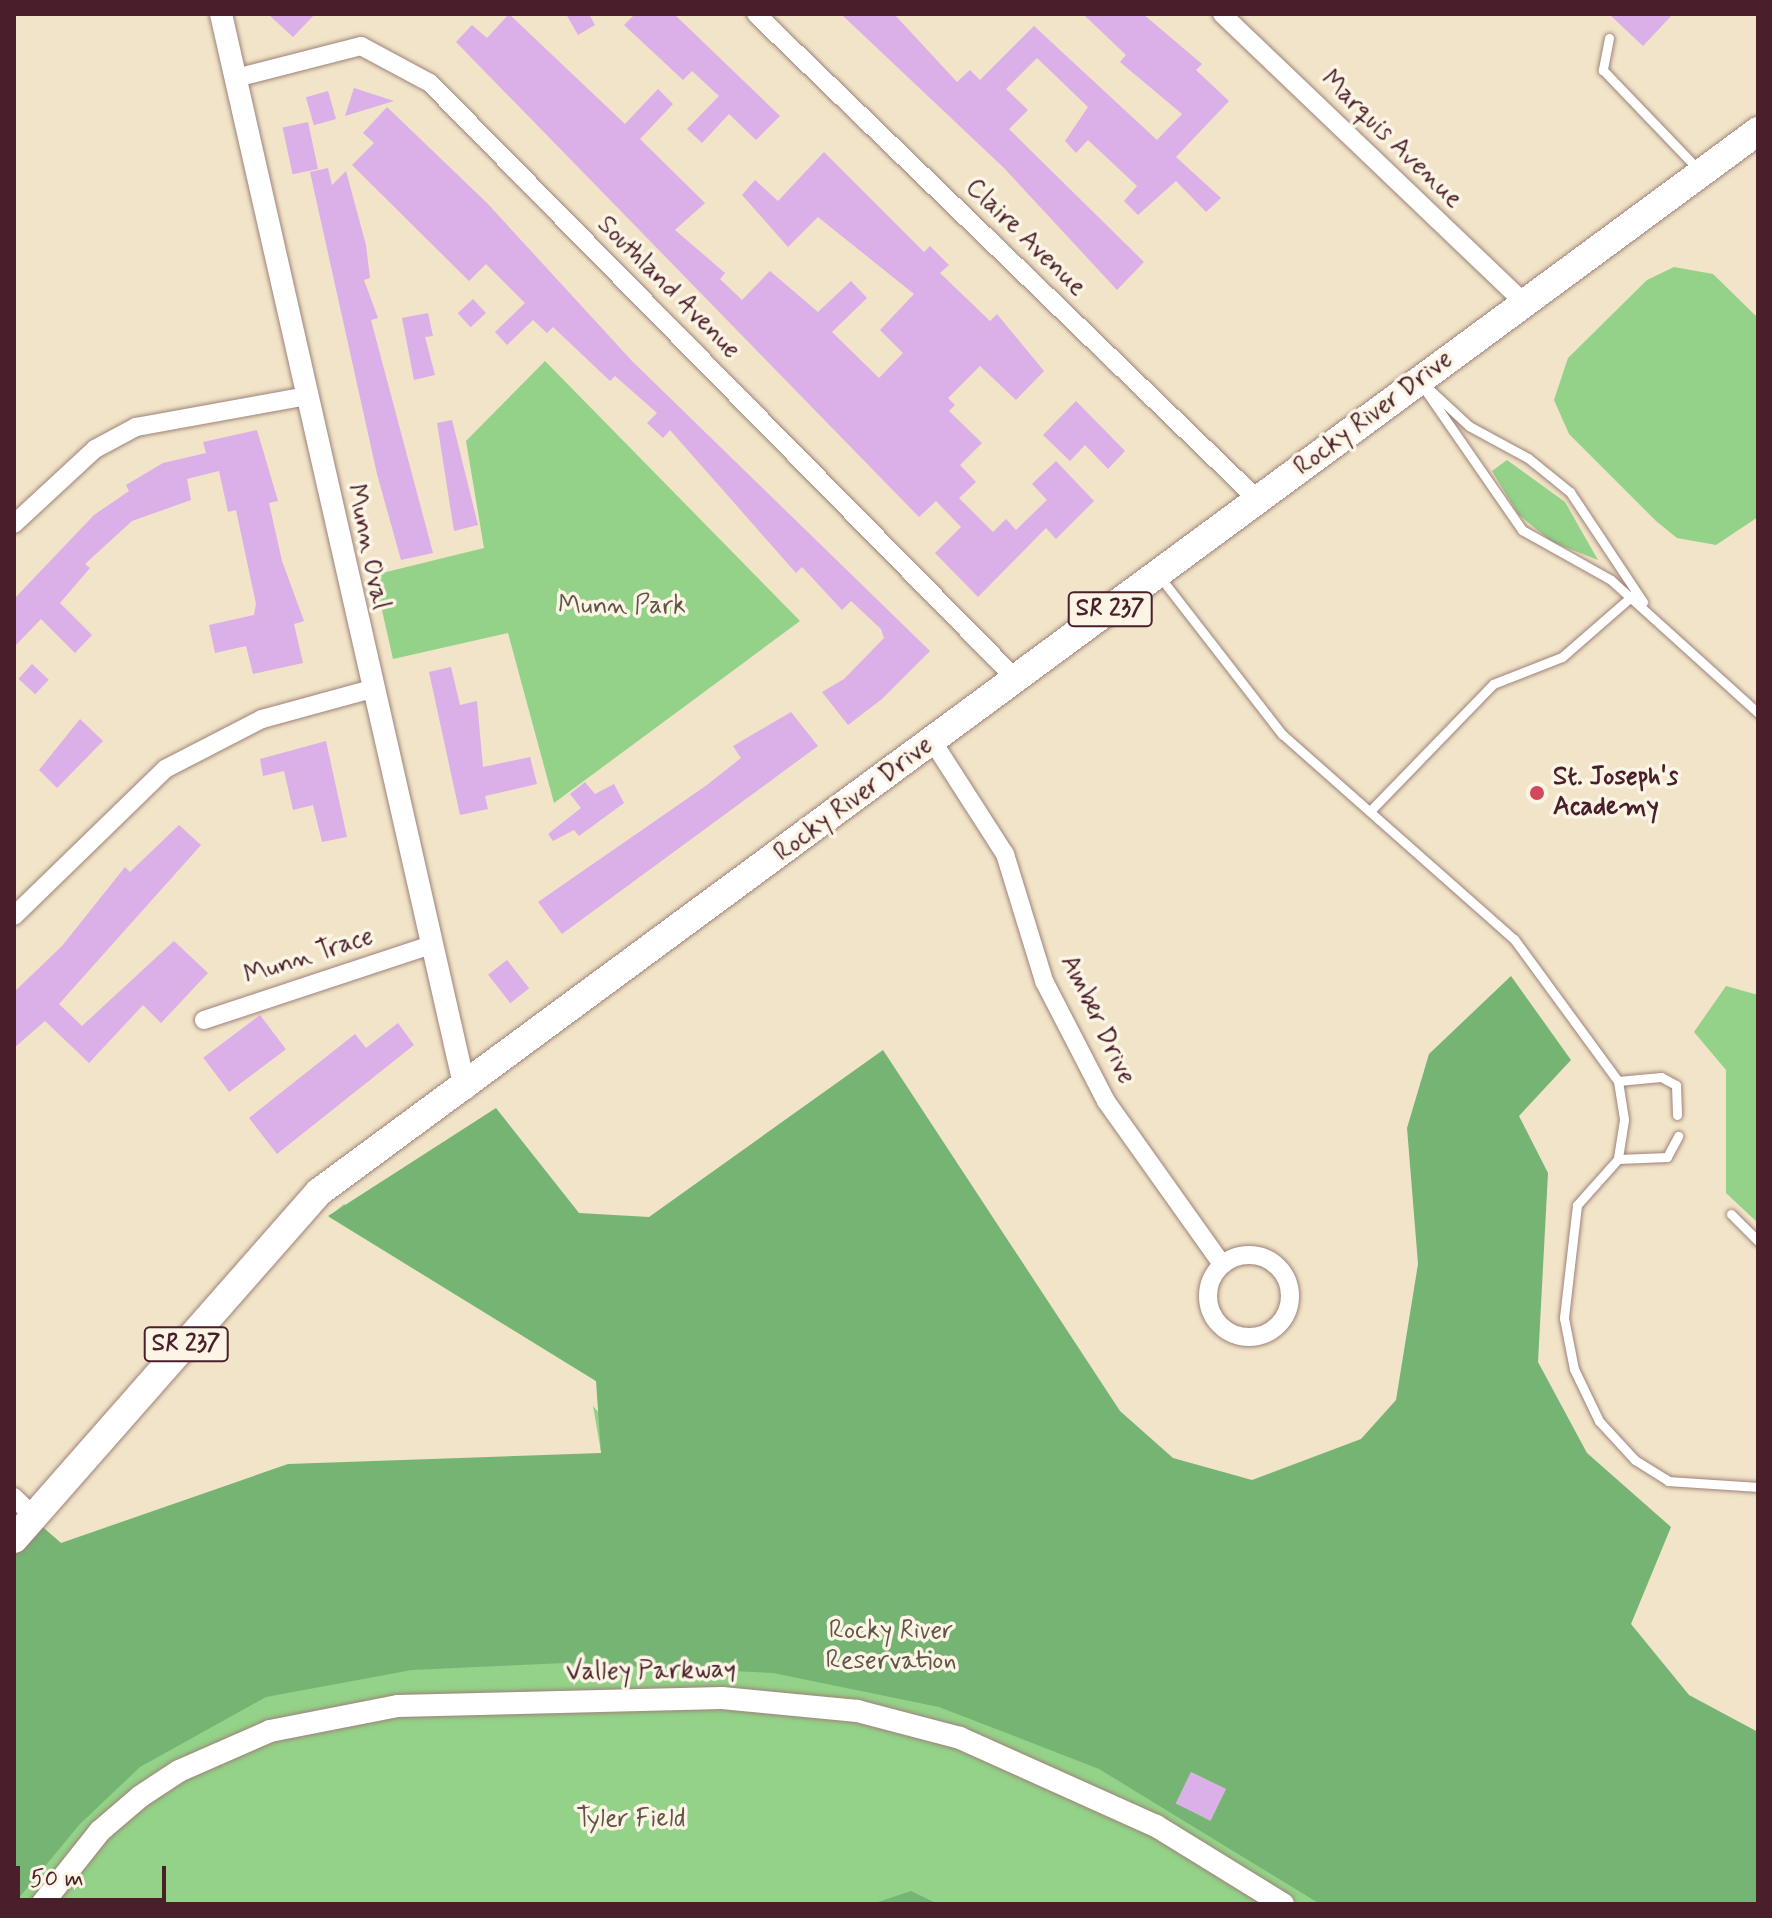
<!DOCTYPE html>
<html>
<head>
<meta charset="utf-8">
<style>
	body { margin:0 }
	#map { position:relative; width:1772px; height:1918px; overflow:hidden; background:#f2e4c8; font-family:Mynerve,sans-serif }
	div>[style] { position:absolute }
	[style*='--x'] { left:calc(var(--x)*1px); top:calc(var(--y)*1px); width:calc(var(--w)*1px); rotate:calc(var(--a)*1deg) }
	.green>* { inset:0; background:#93d288 }
	.forest>* { inset:0; background:#76b474 }
	.building>* { inset:0; background:#dbafe7; transform-origin:0 0 }
	.roads { filter:drop-shadow(0 0 2px #9e827a) drop-shadow(0 0 2px #9e827a) }
	.service>* { height:9px; margin:-4.5px; padding:0 4.5px; transform-origin:4.5px; border-radius:4.5px; background:#fff }
	.minor>* { height:18px; margin:-9px; padding:0 9px; transform-origin:9px; border-radius:9px; background:#fff }
	.minor>.ring { margin:-9px; padding:0; box-sizing:content-box; background:none; border:18px solid #fff; border-radius:50% }
	.tertiary>* { height:22px; margin:-11px; padding:0 11px; transform-origin:11px; border-radius:11px; background:#fff }
	.primary>* { height:28px; margin:-14px; padding:0 14px; transform-origin:14px; border-radius:14px; background:#fff }
	.dots>* { width:22px; height:22px; translate:-50% -50%; box-sizing:border-box; border:4px solid #fcf5e5; border-radius:50% }
	span { translate:-50% -50%; white-space:nowrap; text-align:center; line-height:1.15; -webkit-text-stroke:7px #fcf5e5; paint-order:stroke }
	.shield-label span { padding:2px 6px; background:#fcf5e5; border:2px solid; border-radius:6px; -webkit-text-stroke-width:0 }
	.shield-label { font-size:24px; color:#4a1f2b; font-weight:700 }
	.street-label { font-size:26px; color:#4a1f2b }
	.park-label { font-size:26px; color:#605547 }
	.poi-label { font-size:26px; color:#4a1f2b; font-weight:700 }
	.left { translate:0 -50%; text-align:left }
	.frame { position:absolute; inset:0; border:16px solid #4a1f2b; pointer-events:none }
	.scale { position:absolute; left:16px; top:1866px; width:150px; height:36px; box-sizing:border-box; border:4px solid #4a1f2b; border-top:0; padding-left:10px; font-size:24px; line-height:28px; white-space:nowrap; color:#4a1f2b; -webkit-text-stroke:6px #fcf5e5; paint-order:stroke }
</style>
</head>
<body>
<div id="map">
	<div class="green">
		<div style="clip-path:polygon(1674px 267px,1713px 274px,1758px 318px,1758px 517px,1716px 545px,1677px 538px,1656px 521px,1569px 434px,1554px 400px,1568px 358px,1647px 280px)"></div>
		<div style="clip-path:polygon(545px 361px,800px 621px,554px 803px,508px 633px,393px 659px,374px 575px,484px 548px,466px 441px)"></div>
		<div style="clip-path:polygon(1507px 460px,1565px 502px,1598px 560px,1552px 542px,1518px 514px,1492px 471px)"></div>
		<div style="clip-path:polygon(1726px 986px,1758px 995px,1758px 1223px,1726px 1193px,1726px 1070px,1694px 1032px)"></div>
		<div style="clip-path:polygon(344px 1204px,1637px 1904px,14px 1904px,31px 1517px,197px 1662px,631px 1623px,593px 1406px,620px 1436px,596px 1381px,329px 1217px)"></div>
	</div>
	<div class="forest">
		<div style="clip-path:polygon(evenodd,1511px 976px,1571px 1060px,1519px 1116px,1548px 1173px,1538px 1362px,1587px 1453px,1671px 1527px,1631px 1624px,1689px 1695px,1758px 1732px,1758px 1904px,1320px 1904px,1099px 1769px,939px 1707px,773px 1673px,565px 1663px,412px 1670px,266px 1697px,140px 1767px,79px 1825px,14px 1904px,14px 1548px,38px 1523px,61px 1543px,288px 1464px,601px 1453px,596px 1381px,328px 1216px,496px 1108px,579px 1213px,649px 1217px,883px 1050px,1120px 1411px,1173px 1458px,1252px 1480px,1361px 1439px,1396px 1400px,1418px 1264px,1407px 1128px,1429px 1054px,1511px 976px,1191px 1772px,1226px 1789px,1210px 1821px,1176px 1803px,1191px 1772px)"></div>
		<div style="clip-path:polygon(911px 1891px,938px 1904px,872px 1904px)"></div>
	</div>
	<div class="building">
		<div style="clip-path:polygon(268px 14px,315px 14px,293px 37px)"></div>
		<div style="clip-path:polygon(509px 14px,625px 124px,658px 89px,673px 104px,640px 139px,705px 203px,675px 230px,725px 273px,720px 279px,742px 300px,770px 271px,818px 312px,851px 281px,867px 298px,832px 332px,879px 378px,903px 353px,880px 330px,914px 294px,818px 217px,788px 247px,742px 195px,755px 180px,778px 201px,824px 152px,924px 252px,930px 246px,949px 265px,940px 273px,990px 321px,997px 314px,1044px 371px,1016px 400px,980px 366px,948px 398px,955px 405px,949px 411px,982px 443px,960px 465px,976px 482px,959px 498px,993px 532px,1006px 519px,1016px 530px,1047px 500px,1032px 484px,1056px 461px,1094px 501px,1056px 539px,1046px 528px,978px 597px,935px 553px,961px 527px,936px 501px,919px 517px,456px 42px,472px 25px,487px 38px)"></div>
		<div style="clip-path:polygon(566px 14px,589px 14px,595px 25px,578px 35px)"></div>
		<div style="clip-path:polygon(635px 14px,674px 14px,780px 116px,756px 140px,729px 114px,702px 143px,687px 129px,719px 96px,692px 71px,683px 80px,624px 25px)"></div>
		<div style="clip-path:polygon(841px 14px,894px 14px,957px 82px,970px 70px,980px 80px,1034px 26px,1157px 140px,1182px 114px,1120px 62px,1126px 55px,1083px 14px,1143px 14px,1202px 64px,1196px 70px,1229px 101px,1176px 157px,1221px 198px,1206px 212px,1176px 181px,1138px 215px,1124px 201px,1137px 186px,1088px 140px,1076px 153px,1065px 141px,1088px 107px,1037px 58px,1006px 89px,1028px 110px,1009px 129px,1144px 262px,1117px 290px,1004px 168px)"></div>
		<div style="clip-path:polygon(1609px 14px,1673px 14px,1643px 46px)"></div>
		<div style="clip-path:polygon(354px 88px,394px 101px,345px 116px)"></div>
		<div style="left:328px;top:91px;width:29px;height:23px;rotate:74deg"></div>
		<div style="clip-path:polygon(387px 107px,487px 203px,632px 361px,930px 651px,882px 699px,848px 725px,822px 692px,844px 679px,884px 638px,881px 629px,851px 601px,842px 610px,802px 567px,796px 573px,670px 430px,663px 438px,647px 423px,657px 413px,615px 376px,610px 381px,553px 327px,547px 333px,533px 320px,507px 345px,495px 332px,525px 303px,486px 264px,469px 281px,352px 165px,374px 143px,363px 133px)"></div>
		<div style="left:308px;top:122px;width:48px;height:26px;rotate:78deg"></div>
		<div style="clip-path:polygon(328px 168px,332px 185px,346px 171px,366px 245px,370px 278px,364px 280px,378px 318px,371px 320px,433px 553px,401px 560px,377px 474px,310px 172px)"></div>
		<div style="left:473px;top:299px;width:19px;height:21px;rotate:47deg"></div>
		<div style="clip-path:polygon(428px 313px,433px 336px,425px 337px,435px 375px,414px 380px,402px 318px)"></div>
		<div style="clip-path:polygon(1076px 401px,1125px 451px,1108px 469px,1085px 445px,1070px 461px,1043px 435px)"></div>
		<div style="clip-path:polygon(452px 420px,478px 525px,454px 531px,437px 423px)"></div>
		<div style="clip-path:polygon(257px 430px,278px 501px,269px 503px,282px 561px,304px 621px,294px 624px,303px 663px,253px 674px,246px 646px,215px 653px,209px 625px,254px 615px,256px 604px,236px 510px,228px 512px,219px 471px,187px 479px,191px 500px,132px 521px,85px 564px,90px 568px,60px 603px,92px 635px,75px 653px,41px 619px,14px 647px,14px 599px,94px 515px,129px 491px,126px 485px,163px 463px,206px 453px,203px 442px)"></div>
		<div style="left:32px;top:664px;width:23px;height:20px;rotate:43deg"></div>
		<div style="clip-path:polygon(451px 667px,460px 705px,477px 701px,483px 767px,530px 757px,537px 784px,485px 796px,488px 809px,460px 815px,429px 672px)"></div>
		<div style="clip-path:polygon(791px 712px,818px 746px,562px 934px,538px 902px,707px 785px,741px 758px,733px 746px)"></div>
		<div style="clip-path:polygon(80px 719px,103px 741px,57px 788px,39px 770px)"></div>
		<div style="clip-path:polygon(326px 741px,347px 837px,322px 842px,313px 805px,293px 810px,284px 771px,263px 776px,260px 759px)"></div>
		<div style="clip-path:polygon(585px 782px,595px 794px,614px 784px,624px 803px,579px 836px,574px 830px,553px 841px,548px 834px,581px 808px,570px 794px)"></div>
		<div style="clip-path:polygon(179px 825px,201px 845px,59px 1004px,82px 1026px,174px 941px,208px 973px,161px 1023px,143px 1005px,89px 1063px,45px 1021px,14px 1048px,14px 992px,62px 946px,125px 867px,130px 872px)"></div>
		<div style="left:507px;top:960px;width:36px;height:24px;rotate:52deg"></div>
		<div style="left:260px;top:1015px;width:43px;height:71px;rotate:53deg"></div>
		<div style="clip-path:polygon(398px 1023px,414px 1045px,277px 1154px,249px 1118px,355px 1034px,366px 1048px)"></div>
		<div style="left:1191px;top:1772px;width:39px;height:35px;rotate:26deg"></div>
	</div>
	<div class="roads">
		<div class="service">
			<div style="--x:1609;--y:38;--w:33;--a:101"></div>
			<div style="--x:1603;--y:70;--w:139;--a:46.2"></div>
			<div style="--x:1421;--y:384;--w:178;--a:55.3"></div>
			<div style="--x:1522;--y:530;--w:102;--a:29.3"></div>
			<div style="--x:1611;--y:580;--w:198;--a:42.1"></div>
			<div style="--x:1428;--y:388;--w:56;--a:42.8"></div>
			<div style="--x:1469;--y:426;--w:67;--a:28.5"></div>
			<div style="--x:1528;--y:458;--w:54;--a:39"></div>
			<div style="--x:1570;--y:492;--w:132;--a:56.4"></div>
			<div style="--x:1160;--y:577;--w:199;--a:52.2"></div>
			<div style="--x:1282;--y:734;--w:310;--a:41.5"></div>
			<div style="--x:1514;--y:939;--w:176;--a:53.8"></div>
			<div style="--x:1618;--y:1081;--w:39;--a:81"></div>
			<div style="--x:1624;--y:1120;--w:39;--a:99"></div>
			<div style="--x:1618;--y:1159;--w:62;--a:131.7"></div>
			<div style="--x:1577;--y:1205;--w:114;--a:96.6"></div>
			<div style="--x:1564;--y:1318;--w:52;--a:78.9"></div>
			<div style="--x:1574;--y:1369;--w:58;--a:64.3"></div>
			<div style="--x:1599;--y:1421;--w:53;--a:47.3"></div>
			<div style="--x:1635;--y:1460;--w:39;--a:32"></div>
			<div style="--x:1668;--y:1481;--w:90;--a:3.8"></div>
			<div style="--x:1371;--y:810;--w:175;--a:-45.9"></div>
			<div style="--x:1493;--y:684;--w:74;--a:-21.4"></div>
			<div style="--x:1562;--y:657;--w:93;--a:-41.1"></div>
			<div style="--x:1618;--y:1081;--w:43;--a:-5.3"></div>
			<div style="--x:1661;--y:1077;--w:17;--a:28"></div>
			<div style="--x:1676;--y:1085;--w:30;--a:88"></div>
			<div style="--x:1618;--y:1159;--w:49;--a:-2.3"></div>
			<div style="--x:1667;--y:1157;--w:24;--a:-62"></div>
			<div style="--x:1731;--y:1214;--w:38;--a:45"></div>
		</div>
		<div class="minor">
			<div style="--x:756;--y:14;--w:699;--a:44.07"></div>
			<div style="--x:1222;--y:14;--w:418;--a:43.7"></div>
			<div style="--x:236;--y:78;--w:129;--a:-14.4"></div>
			<div style="--x:361;--y:46;--w:78;--a:28.2"></div>
			<div style="--x:430;--y:83;--w:834;--a:45.49"></div>
			<div style="--x:14;--y:524;--w:110;--a:-42.8"></div>
			<div style="--x:95;--y:449;--w:47;--a:-28.2"></div>
			<div style="--x:136;--y:427;--w:174;--a:-10.3"></div>
			<div style="--x:933;--y:742;--w:133;--a:57.3"></div>
			<div style="--x:1005;--y:854;--w:133;--a:72.9"></div>
			<div style="--x:1044;--y:981;--w:135;--a:62.7"></div>
			<div style="--x:1106;--y:1101;--w:200;--a:54.6"></div>
			<div style="--x:14;--y:916;--w:211;--a:-44.2"></div>
			<div style="--x:165;--y:769;--w:109;--a:-27.3"></div>
			<div style="--x:262;--y:719;--w:110;--a:-15.3"></div>
			<div style="--x:204;--y:1020;--w:239;--a:-18.3"></div>
			<div class="ring" style="left:1208px;top:1255px;width:64px;height:64px"></div>
			<div style="--x:14;--y:1497;--w:28;--a:45"></div>
		</div>
		<div class="tertiary">
			<div style="--x:221;--y:14;--w:1102;--a:77.21"></div>
			<div style="--x:42;--y:1904;--w:93;--a:-51.5"></div>
			<div style="--x:100;--y:1831;--w:54;--a:-40.5"></div>
			<div style="--x:141;--y:1796;--w:45;--a:-33.3"></div>
			<div style="--x:179;--y:1771;--w:99;--a:-23.7"></div>
			<div style="--x:270;--y:1731;--w:130;--a:-11.1"></div>
			<div style="--x:398;--y:1706;--w:324;--a:-1.4"></div>
			<div style="--x:722;--y:1698;--w:136;--a:5.5"></div>
			<div style="--x:857;--y:1711;--w:106;--a:14.7"></div>
			<div style="--x:960;--y:1738;--w:215;--a:24.2"></div>
			<div style="--x:1156;--y:1826;--w:149;--a:31.6"></div>
		</div>
		<div class="primary">
			<div style="--x:14;--y:1539;--w:462;--a:-48.7"></div>
			<div style="--x:319;--y:1192;--w:1788;--a:-36.4"></div>
		</div>
	</div>
	<div class="dots">
		<div style="left:1537px;top:793px;background:#d1495b"></div>
	</div>
	<div class="shield-label">
		<span style="left:1110px;top:609px">SR 237</span>
		<span style="left:186px;top:1344px">SR 237</span>
	</div>
	<div class="street-label">
		<span style="left:1391px;top:140px;rotate:44deg">Marquis Avenue</span>
		<span style="left:1025px;top:238px;rotate:44deg">Claire Avenue</span>
		<span style="left:668px;top:288px;rotate:45deg">Southland Avenue</span>
		<span style="left:1374px;top:414px;rotate:-37deg">Rocky River Drive</span>
		<span style="left:367px;top:547px;rotate:78deg">Munn Oval</span>
		<span style="left:854px;top:800px;rotate:-37deg">Rocky River Drive</span>
		<span style="left:309px;top:957px;rotate:-18deg">Munn Trace</span>
		<span style="left:1097px;top:1020px;rotate:64deg">Amber Drive</span>
		<span style="left:651px;top:1672px;rotate:-1deg">Valley Parkway</span>
	</div>
	<div class="park-label">
		<span style="left:622px;top:607px">Munn Park</span>
		<span style="left:891px;top:1647px">Rocky River<br>Reservation</span>
		<span style="left:631px;top:1820px">Tyler Field</span>
	</div>
	<div class="poi-label">
		<span class="left" style="left:1553px;top:793px">St. Joseph's<br>Academy</span>
	</div>
	<div class="frame"></div>
	<div class="scale">50 m</div>
</div>
</body>
</html>
